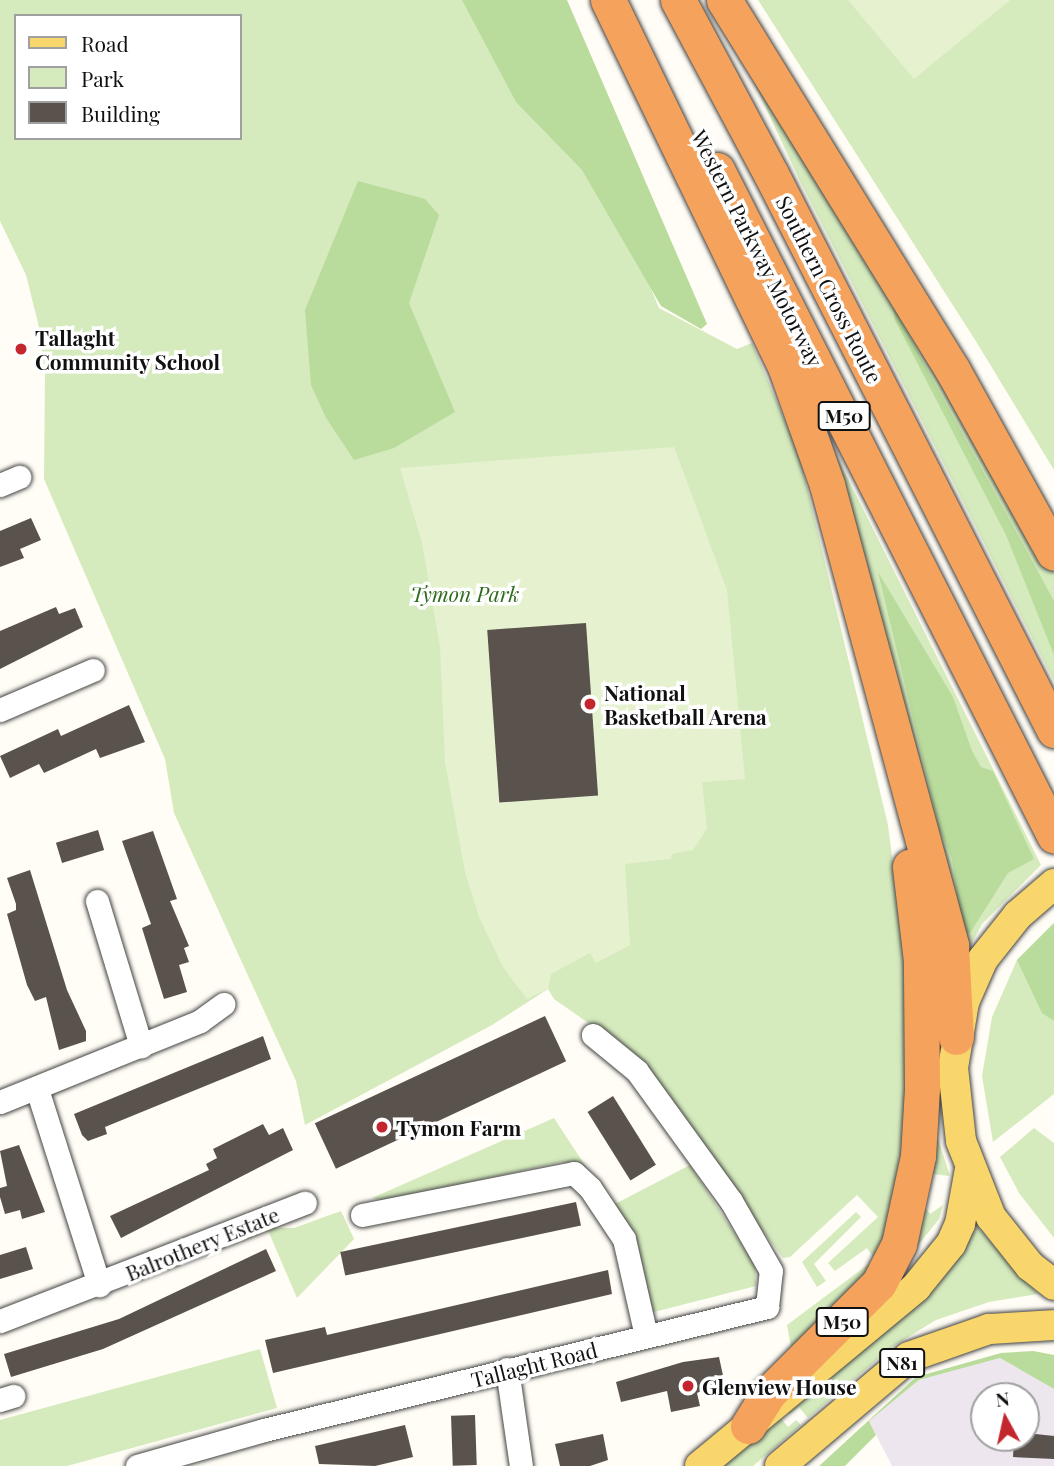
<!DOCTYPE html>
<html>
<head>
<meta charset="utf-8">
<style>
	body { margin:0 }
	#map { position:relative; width:1054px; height:1466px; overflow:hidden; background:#fffdf5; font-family:"Playfair Display",serif }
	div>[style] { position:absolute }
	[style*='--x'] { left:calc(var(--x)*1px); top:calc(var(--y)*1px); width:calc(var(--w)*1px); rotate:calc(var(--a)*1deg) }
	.industrial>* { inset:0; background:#eee6ef }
	.green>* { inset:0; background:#d5ebbd }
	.forest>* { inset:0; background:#b9dc9c }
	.pitch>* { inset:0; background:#e6f2cf }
	.building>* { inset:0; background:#5a524d; transform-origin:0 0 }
	.roads { filter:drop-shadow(0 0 2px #444) drop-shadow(0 0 2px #444) }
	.minor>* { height:23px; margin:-11.5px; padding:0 11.5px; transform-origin:11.5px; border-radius:11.5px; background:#fff }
	.major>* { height:30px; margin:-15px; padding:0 15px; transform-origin:15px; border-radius:15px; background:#f9d66b }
	.highway>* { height:35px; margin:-17.5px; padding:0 17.5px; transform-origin:17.5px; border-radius:17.5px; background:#f5a25d }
	.dots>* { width:19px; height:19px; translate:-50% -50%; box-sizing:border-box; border:4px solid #fff; border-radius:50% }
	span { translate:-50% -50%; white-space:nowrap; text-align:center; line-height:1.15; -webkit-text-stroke:7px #fff; paint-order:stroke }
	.shield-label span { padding:2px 5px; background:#fff; border:2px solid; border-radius:5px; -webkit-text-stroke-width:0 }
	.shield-label { font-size:19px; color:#111; font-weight:700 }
	.street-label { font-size:21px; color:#111 }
	.poi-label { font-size:21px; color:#111; font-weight:700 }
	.left { translate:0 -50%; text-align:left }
	.park-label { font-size:21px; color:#2f6b1f; font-style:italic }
	.legend { position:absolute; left:14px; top:14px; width:228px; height:126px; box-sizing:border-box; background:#fff; border:2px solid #a0a0a0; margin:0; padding:9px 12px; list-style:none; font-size:21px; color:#111 }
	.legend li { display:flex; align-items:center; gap:14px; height:35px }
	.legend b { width:35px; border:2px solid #a0a0a0 }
	.north { position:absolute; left:970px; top:1382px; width:70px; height:70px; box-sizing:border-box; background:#fff; border:2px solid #a0a0a0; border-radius:50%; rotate:352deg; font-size:19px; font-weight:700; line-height:28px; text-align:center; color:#111 }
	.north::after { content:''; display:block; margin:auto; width:24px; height:32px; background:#c4262e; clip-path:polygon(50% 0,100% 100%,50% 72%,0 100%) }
</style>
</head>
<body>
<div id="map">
	<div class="industrial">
		<div style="clip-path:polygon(evenodd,1000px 1358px,1054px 1389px,1054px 1466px,892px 1466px,869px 1421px,919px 1380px,1000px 1358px,984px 1396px,1026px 1396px,1026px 1438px,984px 1438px,984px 1396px)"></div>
	</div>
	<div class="green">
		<div style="clip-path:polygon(evenodd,0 0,514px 0,590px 143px,659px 308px,737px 349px,752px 343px,799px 454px,888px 825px,911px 1003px,899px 1194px,878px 1259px,792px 1352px,787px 1325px,870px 1263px,874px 1258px,867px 1248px,835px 1271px,828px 1263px,878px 1217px,857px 1195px,790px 1257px,783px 1258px,627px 1050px,554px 999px,548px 989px,492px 1025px,305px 1125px,296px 1081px,174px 813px,165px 759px,44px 479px,45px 374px,38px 323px,26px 275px,0 221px,0 0,16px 16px,240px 16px,240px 138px,16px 138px,16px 16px)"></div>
		<div style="clip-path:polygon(758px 0,1054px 0,1054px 470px,977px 343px)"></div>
		<div style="clip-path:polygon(742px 57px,1054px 571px,1054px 681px,800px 181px)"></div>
		<div style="clip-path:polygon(813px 409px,1041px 865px,982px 924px,962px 962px)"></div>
		<div style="clip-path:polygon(1054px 923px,1054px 1094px,993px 1142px,982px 1076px,992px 1017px,1017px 960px)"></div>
		<div style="clip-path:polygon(554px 1118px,605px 1196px,579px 1165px,561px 1162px,386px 1201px,372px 1198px)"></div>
		<div style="clip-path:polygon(1034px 1128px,1054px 1143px,1054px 1238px,1019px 1193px,1000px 1157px)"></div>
		<div style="clip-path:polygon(938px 1139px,950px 1176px,931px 1174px,920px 1201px,930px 1214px,943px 1205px,939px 1219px,898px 1270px,924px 1140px)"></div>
		<div style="clip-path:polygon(690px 1165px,755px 1265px,756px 1286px,650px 1313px,613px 1205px)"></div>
		<div style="clip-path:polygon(341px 1211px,354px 1239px,297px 1298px,267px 1228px,294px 1228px)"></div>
		<div style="clip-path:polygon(856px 1212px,861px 1217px,814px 1264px,826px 1281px,817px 1287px,802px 1262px)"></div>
		<div style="clip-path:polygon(973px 1222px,1038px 1294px,989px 1302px,936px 1320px,892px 1347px,808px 1418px,799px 1407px,790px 1414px,786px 1411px)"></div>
		<div style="clip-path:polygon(260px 1349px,277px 1408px,67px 1466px,0 1466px,0 1420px)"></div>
		<div style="clip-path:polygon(779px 1416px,788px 1427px,796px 1420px,801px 1425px,753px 1466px,719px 1466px)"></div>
	</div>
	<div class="forest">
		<div style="clip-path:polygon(462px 0,567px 0,707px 324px,701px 329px,661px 306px,582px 170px,516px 102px)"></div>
		<div style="clip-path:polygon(358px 181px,425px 199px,439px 215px,409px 303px,455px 412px,394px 448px,354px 460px,326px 418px,311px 385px,305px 310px)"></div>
		<div style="clip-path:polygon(893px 307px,1054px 601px,1054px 655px,1006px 535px,895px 320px)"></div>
		<div style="clip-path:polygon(878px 572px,953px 697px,972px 751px,981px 767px,993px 771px,1034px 859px,1008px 873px,970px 933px,963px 934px,952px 859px,939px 827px)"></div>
		<div style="clip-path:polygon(1054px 923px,1054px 1021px,1042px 1013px,1017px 960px)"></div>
		<div style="clip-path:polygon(1033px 1351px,1054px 1355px,1054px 1389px,1000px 1358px,919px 1380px,869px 1421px,876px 1435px,845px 1466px,819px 1466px,916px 1377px,1001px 1353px)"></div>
	</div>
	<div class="pitch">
		<div style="clip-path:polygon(848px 0,1010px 0,914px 79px)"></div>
		<div style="clip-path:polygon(674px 447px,727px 590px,745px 779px,702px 782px,707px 829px,693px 850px,672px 854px,671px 859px,625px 864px,630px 945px,596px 963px,590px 953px,551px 974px,548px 989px,527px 999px,503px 967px,479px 917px,465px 872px,445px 762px,440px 647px,422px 543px,400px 468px)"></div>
	</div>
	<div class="building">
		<div style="clip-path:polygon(31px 518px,41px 540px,20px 549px,24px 558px,0 567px,0 531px)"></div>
		<div style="clip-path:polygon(56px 607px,59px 614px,75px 608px,83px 627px,0 669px,0 631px)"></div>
		<div style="left:586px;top:623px;width:173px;height:99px;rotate:86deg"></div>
		<div style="clip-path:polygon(129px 705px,145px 742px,100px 758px,96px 749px,44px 773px,39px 764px,10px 778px,0 756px,58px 729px,61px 736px)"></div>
		<div style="left:98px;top:830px;width:21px;height:44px;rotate:73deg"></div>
		<div style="clip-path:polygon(153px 831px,177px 899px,170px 901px,189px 946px,184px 948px,189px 962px,179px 965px,187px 992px,164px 999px,142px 928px,151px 924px,122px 841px)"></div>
		<div style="clip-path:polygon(30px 870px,67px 990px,86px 1031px,86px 1041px,59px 1050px,46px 997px,35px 1001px,27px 985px,7px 914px,16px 910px,16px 904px,7px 878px)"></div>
		<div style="left:545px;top:1016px;width:50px;height:254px;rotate:65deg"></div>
		<div style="clip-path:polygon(263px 1036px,271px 1059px,105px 1127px,107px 1134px,88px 1141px,82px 1135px,74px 1114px)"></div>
		<div style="left:613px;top:1096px;width:81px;height:30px;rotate:58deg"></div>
		<div style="clip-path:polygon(263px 1124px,269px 1135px,283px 1128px,293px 1150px,121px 1238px,110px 1216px,209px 1170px,206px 1164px,217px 1158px,213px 1149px)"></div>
		<div style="clip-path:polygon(19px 1145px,45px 1212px,22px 1219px,20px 1210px,5px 1214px,0 1197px,0 1188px,7px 1186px,0 1151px)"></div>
		<div style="left:576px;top:1202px;width:24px;height:241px;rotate:78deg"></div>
		<div style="clip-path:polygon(26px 1247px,33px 1269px,0 1279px,0 1255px)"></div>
		<div style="clip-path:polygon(266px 1249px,276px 1271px,103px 1349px,11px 1377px,4px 1354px,119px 1319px)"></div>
		<div style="clip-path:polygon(608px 1270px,612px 1294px,273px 1373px,265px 1340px,325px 1327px,327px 1335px)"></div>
		<div style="clip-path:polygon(719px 1357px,724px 1380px,697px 1393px,700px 1406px,671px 1412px,667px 1391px,621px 1402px,616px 1382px,683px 1362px)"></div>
		<div style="left:475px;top:1415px;width:50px;height:24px;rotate:88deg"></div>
		<div style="clip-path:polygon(405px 1425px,413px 1457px,375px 1466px,319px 1464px,315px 1446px)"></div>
		<div style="clip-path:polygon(1026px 1433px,1054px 1436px,1054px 1459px,1013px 1457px,1014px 1438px,1026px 1438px)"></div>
		<div style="clip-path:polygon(603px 1434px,608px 1460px,590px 1466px,560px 1466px,555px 1444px)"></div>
	</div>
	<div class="roads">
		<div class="minor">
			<div style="--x:0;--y:485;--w:21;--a:-23"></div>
			<div style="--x:0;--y:710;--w:101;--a:-23.3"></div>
			<div style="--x:97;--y:901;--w:152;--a:73.1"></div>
			<div style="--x:37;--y:1089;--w:206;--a:72.4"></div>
			<div style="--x:0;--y:1102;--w:216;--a:-22"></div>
			<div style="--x:200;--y:1021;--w:29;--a:-36"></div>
			<div style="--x:362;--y:1215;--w:216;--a:-11.2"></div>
			<div style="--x:574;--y:1173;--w:22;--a:43"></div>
			<div style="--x:590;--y:1188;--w:61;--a:56.3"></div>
			<div style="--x:624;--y:1239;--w:99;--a:77.2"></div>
			<div style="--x:0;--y:1321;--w:327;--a:-21.2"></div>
			<div style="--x:507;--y:1369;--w:98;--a:81.8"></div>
			<div style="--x:0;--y:1400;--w:14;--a:-17"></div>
			<div style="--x:137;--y:1466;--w:132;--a:-15.8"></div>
			<div style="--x:264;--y:1430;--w:518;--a:-13.74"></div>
			<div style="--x:767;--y:1307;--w:36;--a:-84"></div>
			<div style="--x:771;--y:1271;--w:81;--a:-119.7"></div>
			<div style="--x:731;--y:1201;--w:160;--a:-125.9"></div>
			<div style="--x:637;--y:1071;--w:57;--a:-140.7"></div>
		</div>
		<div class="major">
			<div style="--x:1054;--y:884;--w:48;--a:139.3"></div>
			<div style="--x:1018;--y:915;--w:56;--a:128.5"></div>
			<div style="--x:983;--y:959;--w:47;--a:113.8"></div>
			<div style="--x:964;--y:1002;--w:67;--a:99.5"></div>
			<div style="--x:953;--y:1068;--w:73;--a:83.7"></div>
			<div style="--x:961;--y:1141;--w:82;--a:68.5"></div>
			<div style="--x:991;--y:1217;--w:63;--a:51.5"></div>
			<div style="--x:1030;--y:1266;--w:31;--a:38"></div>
			<div style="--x:700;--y:1466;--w:281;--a:-39.6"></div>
			<div style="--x:916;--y:1287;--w:55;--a:-50.9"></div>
			<div style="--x:951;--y:1244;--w:22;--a:-66"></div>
			<div style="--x:960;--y:1224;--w:56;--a:-79.7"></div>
			<div style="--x:780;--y:1466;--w:169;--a:-40.2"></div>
			<div style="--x:909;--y:1357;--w:85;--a:-19.3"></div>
			<div style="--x:989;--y:1329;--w:65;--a:-3.5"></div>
		</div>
		<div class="highway">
			<div style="--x:608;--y:0;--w:410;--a:64.2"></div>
			<div style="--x:786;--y:369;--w:123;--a:70.5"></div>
			<div style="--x:827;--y:485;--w:477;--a:74.9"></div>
			<div style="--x:951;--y:946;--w:91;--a:86.9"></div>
			<div style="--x:678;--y:0;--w:197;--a:61.9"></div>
			<div style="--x:771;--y:174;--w:624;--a:63.02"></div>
			<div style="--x:724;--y:0;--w:434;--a:58.3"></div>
			<div style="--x:952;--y:369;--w:210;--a:61"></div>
			<div style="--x:717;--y:170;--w:746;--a:63.13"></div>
			<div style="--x:748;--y:1426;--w:36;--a:-58"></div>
			<div style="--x:767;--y:1395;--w:158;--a:-45"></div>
			<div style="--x:879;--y:1283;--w:44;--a:-62.9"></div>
			<div style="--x:899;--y:1244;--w:90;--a:-77.8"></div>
			<div style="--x:918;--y:1156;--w:68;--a:-86.6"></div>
			<div style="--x:922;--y:1088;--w:127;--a:-90.5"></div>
			<div style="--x:921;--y:961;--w:95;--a:-96.7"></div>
		</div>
	</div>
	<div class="dots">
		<div style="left:21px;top:349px;background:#c4262e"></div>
		<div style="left:590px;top:704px;background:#c4262e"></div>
		<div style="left:382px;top:1127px;background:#c4262e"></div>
		<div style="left:688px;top:1386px;background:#c4262e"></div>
	</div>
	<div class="shield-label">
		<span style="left:844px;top:416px">M50</span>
		<span style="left:842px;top:1322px">M50</span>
		<span style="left:902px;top:1363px">N81</span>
	</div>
	<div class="street-label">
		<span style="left:758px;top:248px;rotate:63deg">Western Parkway Motorway</span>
		<span style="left:830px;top:289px;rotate:63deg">Southern Cross Route</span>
		<span style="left:202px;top:1243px;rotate:-22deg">Balrothery Estate</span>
		<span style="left:534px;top:1364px;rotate:-14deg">Tallaght Road</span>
	</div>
	<div class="poi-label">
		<span class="left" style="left:35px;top:349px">Tallaght<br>Community School</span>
		<span class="left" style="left:604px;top:704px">National<br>Basketball Arena</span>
		<span class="left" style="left:396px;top:1127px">Tymon Farm</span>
		<span class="left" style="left:702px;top:1386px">Glenview House</span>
	</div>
	<div class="park-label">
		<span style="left:465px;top:593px">Tymon Park</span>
	</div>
	<ul class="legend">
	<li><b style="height:9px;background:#f9d66b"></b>Road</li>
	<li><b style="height:19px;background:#d5ebbd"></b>Park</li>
	<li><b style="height:19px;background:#5a524d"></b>Building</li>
	</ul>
	<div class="north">N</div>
</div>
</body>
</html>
